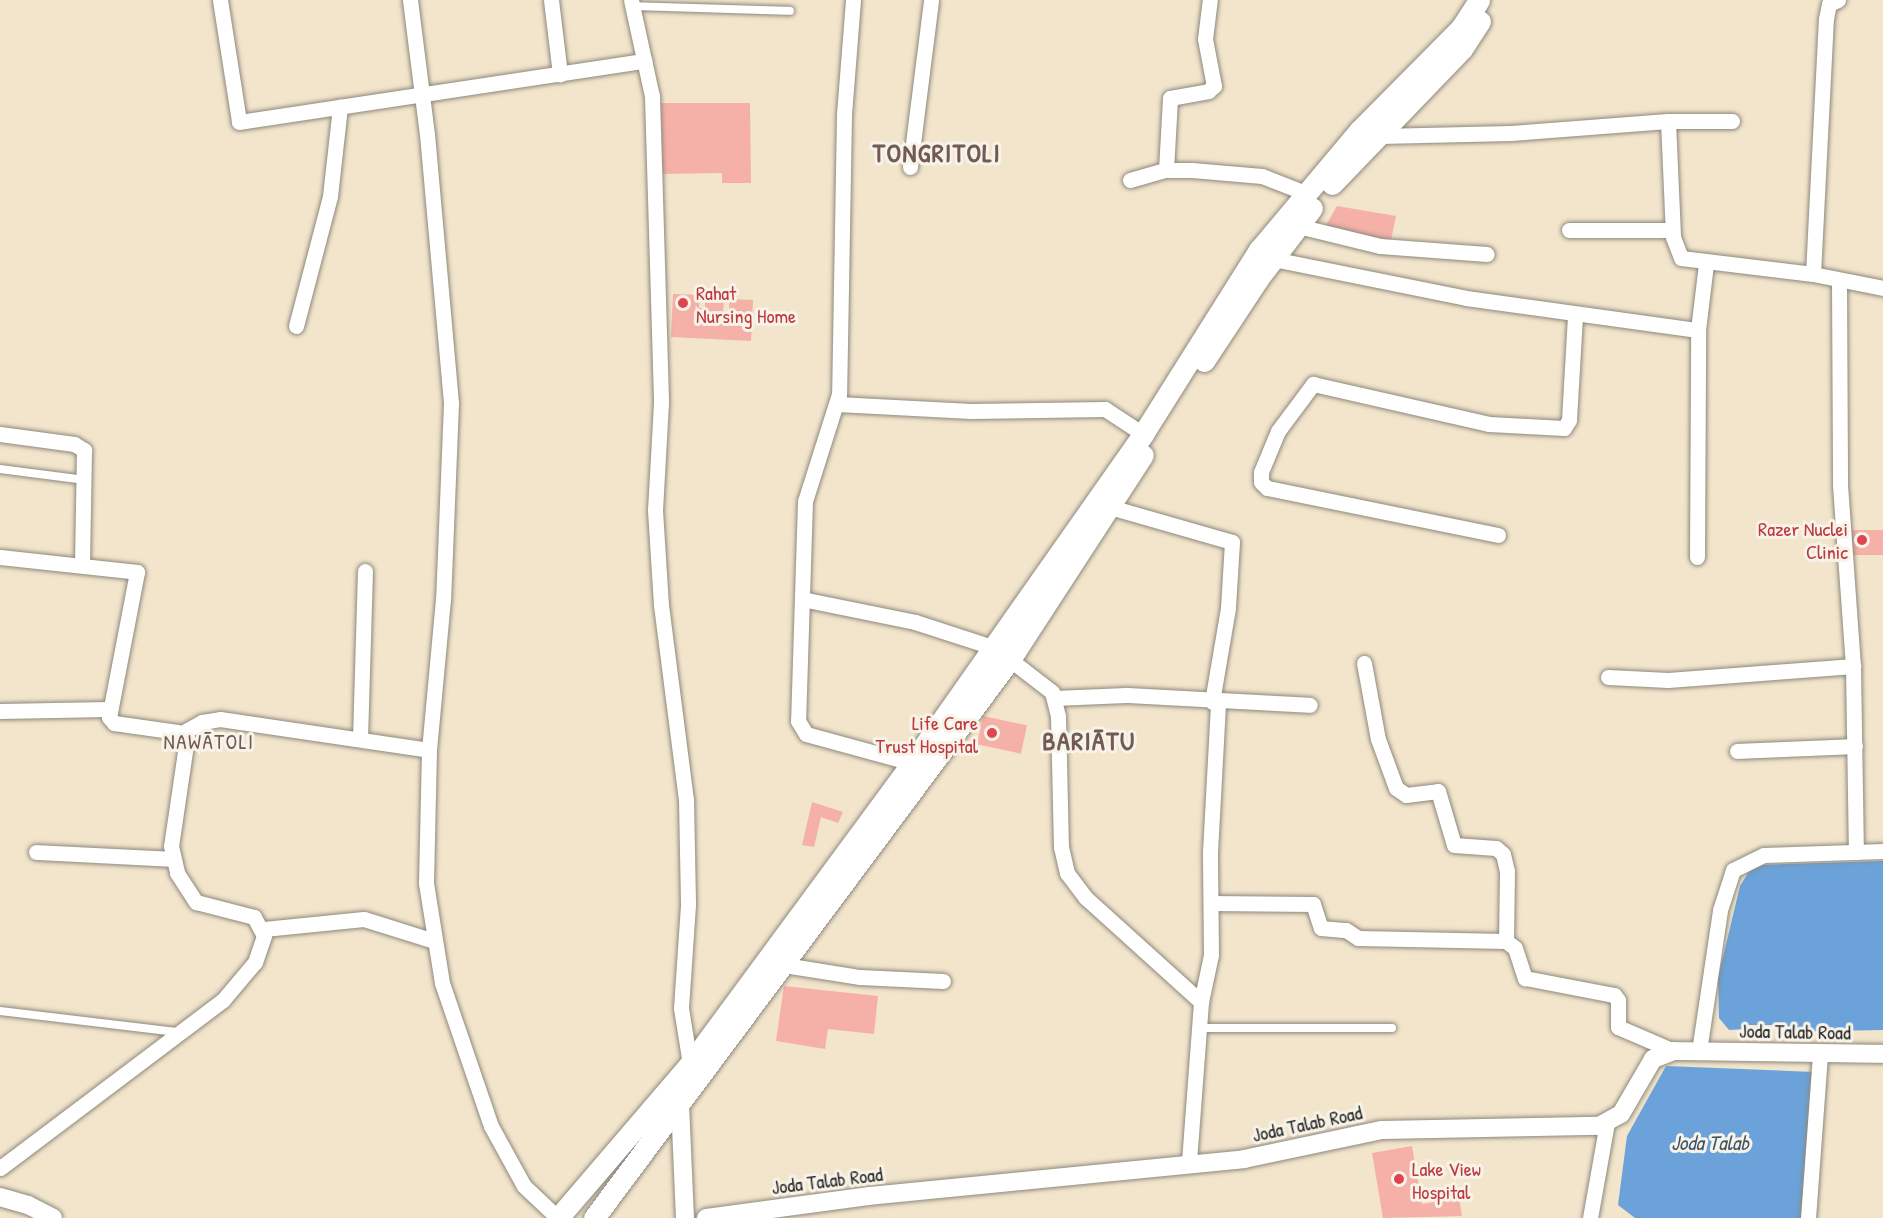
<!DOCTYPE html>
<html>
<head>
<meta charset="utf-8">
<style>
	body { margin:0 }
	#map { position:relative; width:1883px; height:1218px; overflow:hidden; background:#f2e5cc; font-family:"Patrick Hand",sans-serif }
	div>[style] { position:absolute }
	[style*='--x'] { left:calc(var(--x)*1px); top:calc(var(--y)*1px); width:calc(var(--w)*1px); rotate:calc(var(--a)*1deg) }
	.water>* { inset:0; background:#6ba2d9 }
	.building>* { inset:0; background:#f5b0a8; transform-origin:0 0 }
	.roads { filter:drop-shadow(0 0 2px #8e887c) drop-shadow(0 0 2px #8e887c) }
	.service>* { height:8px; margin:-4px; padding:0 4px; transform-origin:4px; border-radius:4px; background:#fff }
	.minor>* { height:15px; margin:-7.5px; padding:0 7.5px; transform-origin:7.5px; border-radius:7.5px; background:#fff }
	.tertiary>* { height:18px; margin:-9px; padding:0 9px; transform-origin:9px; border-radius:9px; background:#fff }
	.secondary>* { height:21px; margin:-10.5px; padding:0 10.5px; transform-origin:10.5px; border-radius:10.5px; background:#fff }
	.dots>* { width:16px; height:16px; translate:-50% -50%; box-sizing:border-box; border:3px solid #f7f3e8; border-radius:50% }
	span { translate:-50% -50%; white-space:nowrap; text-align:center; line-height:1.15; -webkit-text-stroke:6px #f7f3e8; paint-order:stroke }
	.health-label { font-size:20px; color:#be3a42 }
	.left { translate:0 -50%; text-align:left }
	.right { translate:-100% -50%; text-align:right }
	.street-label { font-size:20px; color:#2b2b2b }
	.neighbourhood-label { font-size:21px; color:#725a57; letter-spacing:1.5px }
	.water-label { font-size:21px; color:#415568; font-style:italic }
	.district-label { font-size:26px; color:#725a57; font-weight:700; letter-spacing:1.5px }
</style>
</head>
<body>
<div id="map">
	<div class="water">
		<div style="clip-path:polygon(1883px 861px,1883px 1030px,1778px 1032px,1774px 1025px,1748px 1025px,1746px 1029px,1729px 1030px,1719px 1018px,1718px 978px,1740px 886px,1748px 873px,1758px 865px)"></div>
		<div style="clip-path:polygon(1666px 1066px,1814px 1072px,1804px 1218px,1635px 1218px,1618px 1205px,1627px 1136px)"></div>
	</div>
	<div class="building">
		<div style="clip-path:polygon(658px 103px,750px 103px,751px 183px,722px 183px,722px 173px,659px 174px)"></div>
		<div style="clip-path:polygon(1337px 206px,1396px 216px,1390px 245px,1322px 232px)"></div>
		<div style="clip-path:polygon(673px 294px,700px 295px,699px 308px,705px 308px,705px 298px,724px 299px,723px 311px,729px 311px,729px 299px,753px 300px,751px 341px,671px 337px)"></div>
		<div style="left:1847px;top:530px;width:36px;height:25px"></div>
		<div style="left:983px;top:716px;width:45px;height:29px;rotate:12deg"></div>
		<div style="clip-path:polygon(812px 802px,843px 812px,838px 823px,821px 817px,814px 847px,802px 845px)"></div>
		<div style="clip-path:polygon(784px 986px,878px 996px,874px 1034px,828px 1029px,825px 1049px,776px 1041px)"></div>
		<div style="clip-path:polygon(1412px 1146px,1422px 1204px,1459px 1198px,1462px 1216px,1383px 1218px,1372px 1153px)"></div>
	</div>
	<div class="roads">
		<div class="service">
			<div style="--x:631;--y:6;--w:159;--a:1.8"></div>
			<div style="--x:0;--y:469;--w:86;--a:7.4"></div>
			<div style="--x:0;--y:1011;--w:178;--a:6.8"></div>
			<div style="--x:1201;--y:1028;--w:191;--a:0"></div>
		</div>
		<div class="minor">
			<div style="--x:220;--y:0;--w:123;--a:81.1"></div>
			<div style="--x:239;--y:122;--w:410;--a:-8.6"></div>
			<div style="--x:410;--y:0;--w:135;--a:82.8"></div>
			<div style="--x:427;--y:134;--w:270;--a:84.9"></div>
			<div style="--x:451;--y:403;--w:196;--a:92.3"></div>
			<div style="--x:443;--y:599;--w:152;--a:95.3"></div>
			<div style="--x:429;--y:750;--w:133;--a:91.3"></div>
			<div style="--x:426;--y:883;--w:101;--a:80.9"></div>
			<div style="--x:442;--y:983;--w:151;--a:71.1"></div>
			<div style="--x:491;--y:1126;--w:68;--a:61.2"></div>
			<div style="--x:524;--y:1186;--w:47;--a:43.3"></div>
			<div style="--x:551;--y:0;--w:75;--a:83.1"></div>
			<div style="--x:631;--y:0;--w:98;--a:77.7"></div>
			<div style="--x:652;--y:96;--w:307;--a:88.3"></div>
			<div style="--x:661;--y:403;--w:107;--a:93.2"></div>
			<div style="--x:655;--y:510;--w:95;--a:86.4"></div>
			<div style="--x:661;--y:605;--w:196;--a:82.7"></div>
			<div style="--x:686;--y:799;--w:106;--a:88.9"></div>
			<div style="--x:688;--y:905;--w:103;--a:93.9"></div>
			<div style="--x:681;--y:1008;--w:57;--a:80.9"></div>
			<div style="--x:853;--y:0;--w:115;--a:94.5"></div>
			<div style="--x:844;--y:115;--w:279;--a:91"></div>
			<div style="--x:839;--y:394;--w:112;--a:107.6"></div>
			<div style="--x:805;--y:501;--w:220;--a:91.8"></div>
			<div style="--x:798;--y:721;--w:15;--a:58"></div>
			<div style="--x:806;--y:734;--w:110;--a:15.3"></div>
			<div style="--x:1668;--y:121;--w:64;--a:0"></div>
			<div style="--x:1379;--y:136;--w:132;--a:-1.3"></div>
			<div style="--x:1511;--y:133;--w:157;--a:-4.4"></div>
			<div style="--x:1668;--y:121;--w:116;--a:87.5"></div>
			<div style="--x:1673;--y:237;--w:22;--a:69"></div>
			<div style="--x:1681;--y:258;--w:133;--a:6.9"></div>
			<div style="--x:1813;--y:274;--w:71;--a:11.3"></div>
			<div style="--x:910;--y:167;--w:168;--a:-82.8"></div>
			<div style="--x:1166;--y:170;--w:72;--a:-86.8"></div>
			<div style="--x:1170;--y:98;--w:39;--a:-10"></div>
			<div style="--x:1208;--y:91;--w:8;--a:-40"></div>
			<div style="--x:1214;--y:86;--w:48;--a:-100.8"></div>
			<div style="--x:1205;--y:39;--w:39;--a:-83"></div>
			<div style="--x:1130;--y:180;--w:37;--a:-16"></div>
			<div style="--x:1166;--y:170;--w:26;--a:0"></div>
			<div style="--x:1192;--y:170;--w:70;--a:4.9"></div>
			<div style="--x:1262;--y:176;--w:49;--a:21.4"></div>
			<div style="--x:1298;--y:226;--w:84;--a:13.7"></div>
			<div style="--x:1380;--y:246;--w:107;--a:4.3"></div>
			<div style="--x:1569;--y:230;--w:103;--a:0"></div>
			<div style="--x:1273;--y:259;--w:197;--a:11.4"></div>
			<div style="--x:1466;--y:298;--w:234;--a:7.9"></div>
			<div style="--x:1813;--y:274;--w:255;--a:-87.1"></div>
			<div style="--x:1826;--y:19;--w:15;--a:-79"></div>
			<div style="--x:1829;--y:4;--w:10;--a:-24"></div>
			<div style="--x:1839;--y:281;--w:204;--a:89.7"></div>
			<div style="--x:1840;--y:485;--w:181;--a:85.9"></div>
			<div style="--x:1853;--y:666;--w:186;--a:89.1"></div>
			<div style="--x:296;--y:326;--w:134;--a:-75.3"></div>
			<div style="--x:330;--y:196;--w:90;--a:-83.6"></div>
			<div style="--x:837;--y:404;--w:134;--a:3"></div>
			<div style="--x:971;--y:411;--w:134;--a:-0.9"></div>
			<div style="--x:1105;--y:409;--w:45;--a:33.3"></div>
			<div style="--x:0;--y:434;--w:75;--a:7.7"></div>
			<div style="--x:74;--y:444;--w:12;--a:31"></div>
			<div style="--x:84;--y:450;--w:115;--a:91"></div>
			<div style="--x:1110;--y:507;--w:127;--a:16"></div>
			<div style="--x:1232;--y:542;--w:66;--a:93.5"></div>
			<div style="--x:1228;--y:608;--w:95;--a:99.7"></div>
			<div style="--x:1498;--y:535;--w:236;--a:-168.5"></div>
			<div style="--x:1267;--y:488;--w:8;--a:-135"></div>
			<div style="--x:1261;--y:482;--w:10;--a:-90"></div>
			<div style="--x:1261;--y:472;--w:44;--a:-67.5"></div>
			<div style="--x:1278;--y:431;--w:59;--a:-53.3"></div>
			<div style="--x:1313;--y:384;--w:180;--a:12.8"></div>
			<div style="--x:1489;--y:424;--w:75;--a:3.1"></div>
			<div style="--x:1564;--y:428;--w:9;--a:-58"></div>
			<div style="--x:1569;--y:420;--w:104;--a:-86.7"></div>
			<div style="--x:0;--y:557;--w:138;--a:6.2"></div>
			<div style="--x:137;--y:572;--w:148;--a:100.9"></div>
			<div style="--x:109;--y:717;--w:8;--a:50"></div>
			<div style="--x:114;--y:723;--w:64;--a:8.1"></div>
			<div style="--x:177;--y:732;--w:12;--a:31"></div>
			<div style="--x:187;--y:738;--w:109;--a:98.4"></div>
			<div style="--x:171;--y:846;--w:28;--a:77"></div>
			<div style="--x:177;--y:873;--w:35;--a:57"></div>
			<div style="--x:196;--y:902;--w:60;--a:14.5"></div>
			<div style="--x:254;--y:917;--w:21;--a:62"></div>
			<div style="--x:264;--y:936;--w:28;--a:109"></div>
			<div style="--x:255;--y:962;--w:50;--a:130.1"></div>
			<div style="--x:223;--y:1000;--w:279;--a:143"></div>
			<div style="--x:1697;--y:557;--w:227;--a:-89.7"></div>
			<div style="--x:1698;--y:330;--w:66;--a:-83.1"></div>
			<div style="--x:802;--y:599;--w:115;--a:11.5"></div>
			<div style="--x:915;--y:622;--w:84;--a:18"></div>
			<div style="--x:995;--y:648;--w:72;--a:37.7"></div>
			<div style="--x:1052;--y:692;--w:25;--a:76"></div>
			<div style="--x:1058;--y:716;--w:131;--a:88.7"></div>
			<div style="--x:1061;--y:847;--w:27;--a:77"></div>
			<div style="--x:1067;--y:873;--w:31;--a:53"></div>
			<div style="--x:1086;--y:898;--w:155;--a:42.1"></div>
			<div style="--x:1201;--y:1002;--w:161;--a:94.3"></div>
			<div style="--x:1364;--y:663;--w:77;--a:79.6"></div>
			<div style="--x:1378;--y:739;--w:52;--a:69.8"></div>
			<div style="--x:1396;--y:788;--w:12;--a:35"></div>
			<div style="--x:1406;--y:795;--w:32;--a:-7"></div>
			<div style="--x:1438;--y:791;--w:56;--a:73.5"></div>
			<div style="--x:1454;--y:845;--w:42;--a:4.1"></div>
			<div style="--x:1496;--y:848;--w:9;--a:41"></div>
			<div style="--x:1503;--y:854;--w:17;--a:77"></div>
			<div style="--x:1507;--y:871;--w:70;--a:90.8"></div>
			<div style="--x:1608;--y:677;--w:60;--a:2.9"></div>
			<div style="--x:1668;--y:680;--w:186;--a:-4.3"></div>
			<div style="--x:1054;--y:698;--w:72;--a:-2.4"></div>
			<div style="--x:1126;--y:695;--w:184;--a:3.1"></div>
			<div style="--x:0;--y:711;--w:109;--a:-1.1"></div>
			<div style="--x:182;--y:733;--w:23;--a:-29"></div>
			<div style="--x:202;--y:722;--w:18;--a:-9"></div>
			<div style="--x:220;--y:719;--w:211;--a:8.4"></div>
			<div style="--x:360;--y:739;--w:168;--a:-88.3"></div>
			<div style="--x:1737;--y:751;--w:118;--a:-2.4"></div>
			<div style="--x:36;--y:852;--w:136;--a:2.9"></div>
			<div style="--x:1211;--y:903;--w:102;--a:0.6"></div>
			<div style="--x:1313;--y:904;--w:25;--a:72"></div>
			<div style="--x:1321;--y:928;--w:25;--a:5"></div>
			<div style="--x:1346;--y:930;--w:14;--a:34"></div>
			<div style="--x:1358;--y:938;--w:148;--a:1.2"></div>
			<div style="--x:1506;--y:941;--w:11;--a:38"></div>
			<div style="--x:1515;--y:948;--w:32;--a:72"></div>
			<div style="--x:1525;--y:978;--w:91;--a:10.8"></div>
			<div style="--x:1614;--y:995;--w:6;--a:51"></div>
			<div style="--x:1618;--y:1000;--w:27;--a:90"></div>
			<div style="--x:1618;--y:1027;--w:61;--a:23.2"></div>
			<div style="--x:264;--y:929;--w:100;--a:-5.7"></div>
			<div style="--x:364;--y:919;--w:73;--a:17.4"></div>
			<div style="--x:784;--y:965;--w:77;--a:9"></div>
			<div style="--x:860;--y:977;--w:83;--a:2.8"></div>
			<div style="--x:1201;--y:1002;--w:48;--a:-78"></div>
			<div style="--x:1211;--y:955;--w:103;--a:-90.6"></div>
			<div style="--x:1210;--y:852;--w:149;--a:-86.9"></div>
			<div style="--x:1699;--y:1051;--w:143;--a:-81.5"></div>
			<div style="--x:1720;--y:910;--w:42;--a:-72"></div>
			<div style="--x:1733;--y:870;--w:34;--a:-26"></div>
			<div style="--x:1764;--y:855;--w:119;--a:-1.9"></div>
			<div style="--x:1590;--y:1218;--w:97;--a:-79.9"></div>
			<div style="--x:1808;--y:1218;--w:164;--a:-85.8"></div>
		</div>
		<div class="tertiary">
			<div style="--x:675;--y:1096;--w:9;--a:58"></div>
			<div style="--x:680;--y:1104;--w:114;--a:87.5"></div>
			<div style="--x:0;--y:1197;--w:29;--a:16"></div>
			<div style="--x:28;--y:1205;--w:28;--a:27"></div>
			<div style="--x:706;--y:1218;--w:164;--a:-7.7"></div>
			<div style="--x:869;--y:1196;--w:377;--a:-5.6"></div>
			<div style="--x:1244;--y:1159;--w:141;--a:-11.9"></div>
			<div style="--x:1382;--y:1130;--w:217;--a:-1.1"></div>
			<div style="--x:1599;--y:1126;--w:25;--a:-29"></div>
			<div style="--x:1621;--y:1114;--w:64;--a:-59.8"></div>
			<div style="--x:1653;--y:1059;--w:22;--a:-21"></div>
			<div style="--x:1674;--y:1051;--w:209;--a:0.8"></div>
		</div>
		<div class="secondary">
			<div style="--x:1332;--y:184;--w:187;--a:-46.1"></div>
			<div style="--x:1462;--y:49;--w:33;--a:-57"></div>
			<div style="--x:1204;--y:361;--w:98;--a:-56.6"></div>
			<div style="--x:1258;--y:279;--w:89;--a:-52.7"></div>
			<div style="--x:558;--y:1218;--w:203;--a:-49.4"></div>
			<div style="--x:690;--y:1064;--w:374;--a:-53.6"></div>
			<div style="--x:912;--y:763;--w:402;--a:-54.9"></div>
			<div style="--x:1143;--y:434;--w:218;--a:-57.8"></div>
			<div style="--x:1259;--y:250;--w:155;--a:-50"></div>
			<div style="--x:1359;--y:131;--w:145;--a:-45.3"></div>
			<div style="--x:1461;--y:28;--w:33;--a:-57"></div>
			<div style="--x:594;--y:1218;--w:698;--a:-53.33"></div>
			<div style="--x:1011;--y:658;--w:242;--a:-57"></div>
		</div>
	</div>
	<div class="dots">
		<div style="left:683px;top:303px;background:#e0444e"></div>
		<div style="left:1862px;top:540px;background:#e0444e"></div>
		<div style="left:992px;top:733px;background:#e0444e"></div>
		<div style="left:1399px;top:1179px;background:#e0444e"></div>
	</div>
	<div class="health-label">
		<span class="left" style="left:696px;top:304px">Rahat<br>Nursing Home</span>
		<span class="right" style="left:1848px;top:540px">Razer Nuclei<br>Clinic</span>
		<span class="right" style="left:978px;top:734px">Life Care<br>Trust Hospital</span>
		<span class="left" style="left:1412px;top:1180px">Lake View<br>Hospital</span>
	</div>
	<div class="street-label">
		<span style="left:1795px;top:1031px;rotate:1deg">Joda Talab Road</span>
		<span style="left:1307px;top:1123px;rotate:-12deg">Joda Talab Road</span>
		<span style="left:827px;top:1180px;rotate:-7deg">Joda Talab Road</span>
	</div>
	<div class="neighbourhood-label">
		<span style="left:209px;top:742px">NAWĀTOLI</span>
	</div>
	<div class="water-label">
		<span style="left:1710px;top:1143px">Joda Talab</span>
	</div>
	<div class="district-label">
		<span style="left:937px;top:153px">TONGRITOLI</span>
		<span style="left:1089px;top:741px">BARIĀTU</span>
	</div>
</div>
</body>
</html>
